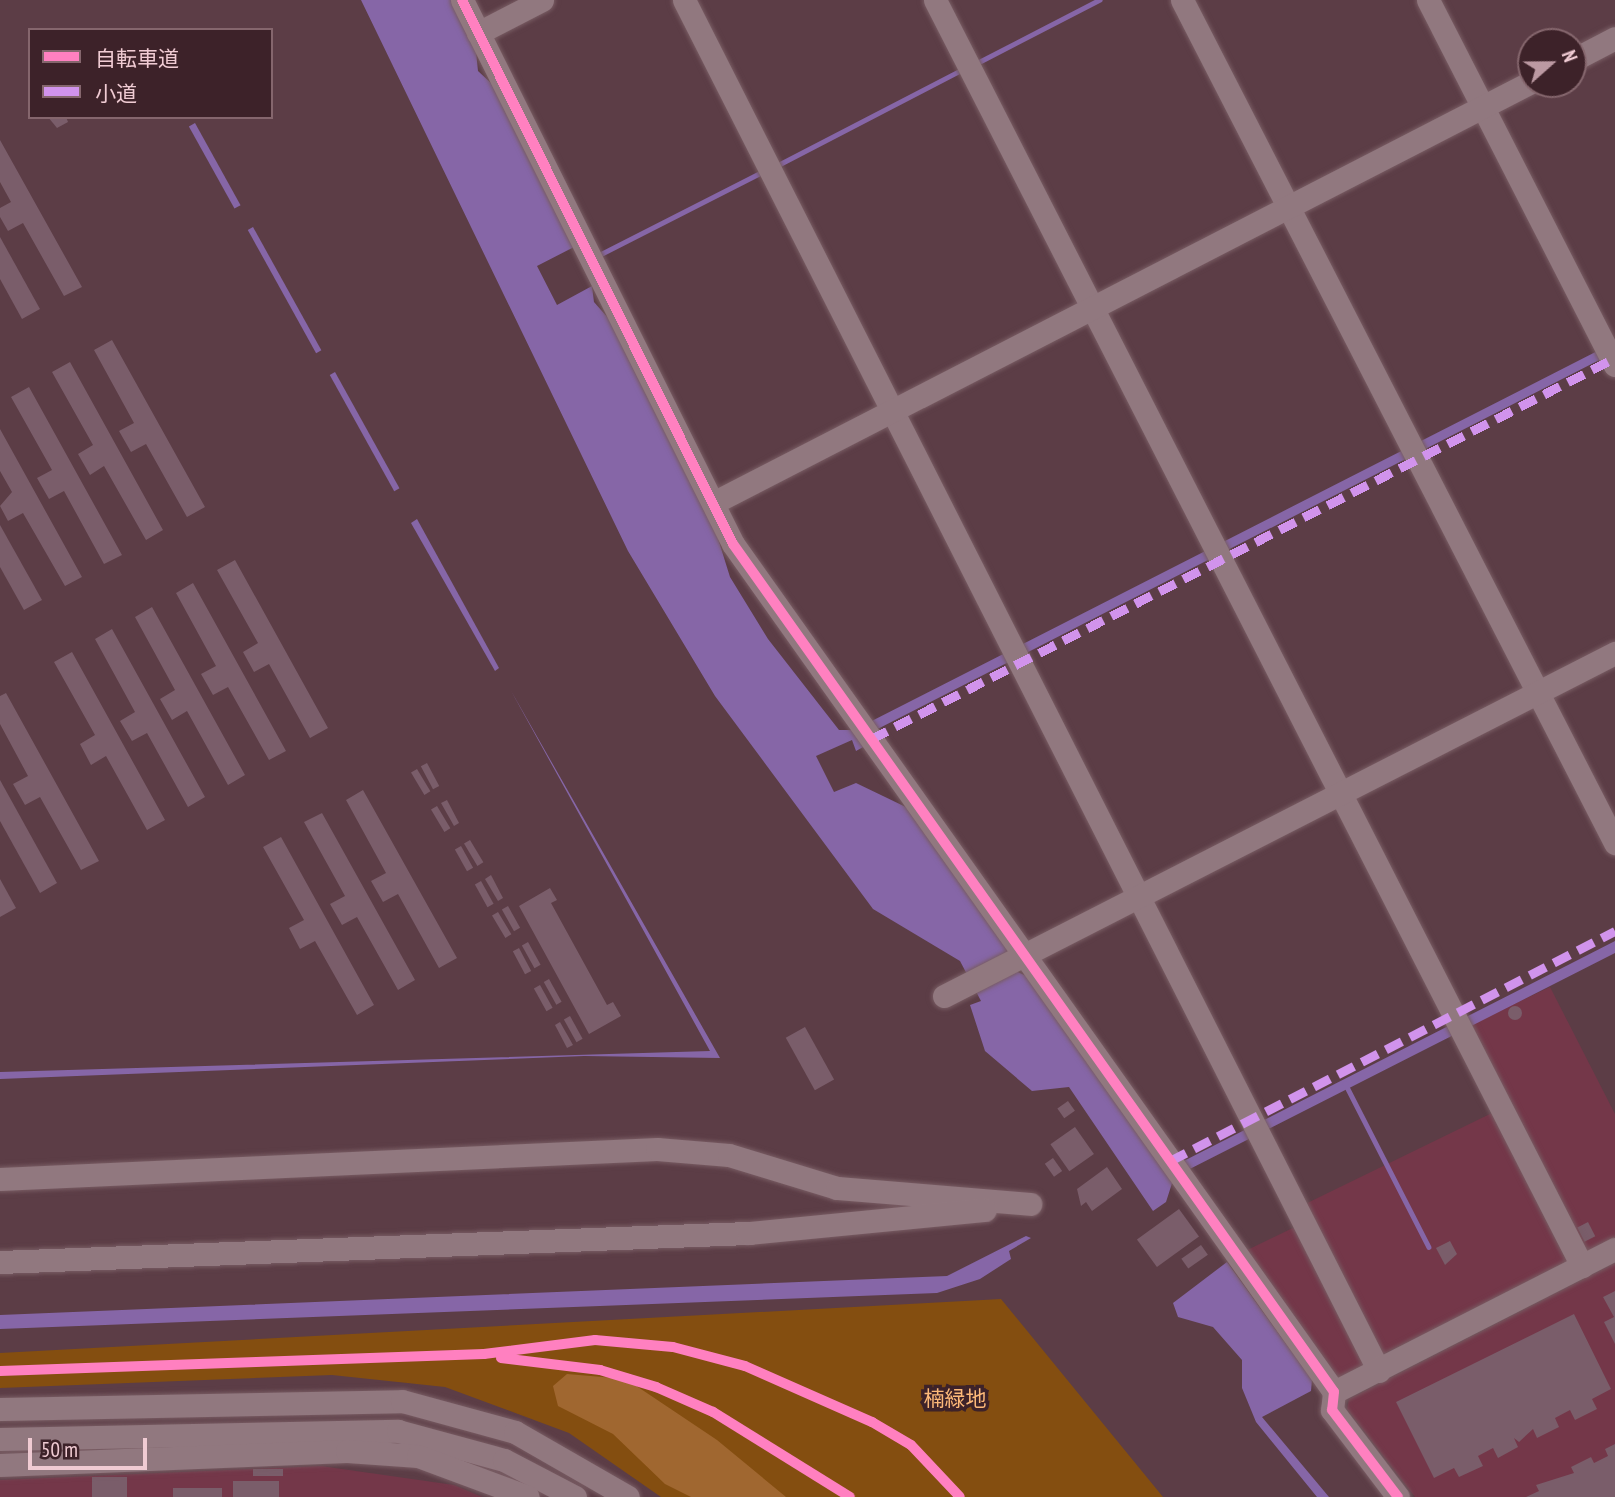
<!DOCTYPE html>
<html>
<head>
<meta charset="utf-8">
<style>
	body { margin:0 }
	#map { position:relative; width:1615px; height:1497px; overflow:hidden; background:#5c3d46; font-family:"PT Sans Narrow","Noto Sans JP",sans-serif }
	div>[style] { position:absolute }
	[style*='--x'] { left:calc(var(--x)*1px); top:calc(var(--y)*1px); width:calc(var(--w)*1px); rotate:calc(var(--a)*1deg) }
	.built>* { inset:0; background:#743749; transform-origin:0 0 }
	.green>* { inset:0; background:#844e10 }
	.forest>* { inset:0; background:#a06730 }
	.water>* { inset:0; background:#8666a7; transform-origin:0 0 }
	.stream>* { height:4.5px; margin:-2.25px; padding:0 2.25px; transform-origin:2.25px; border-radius:2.25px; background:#8666a7 }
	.building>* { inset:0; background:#7a5d6a; transform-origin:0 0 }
	.round { border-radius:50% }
	.roads { filter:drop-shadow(0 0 2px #785c63) drop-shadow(0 0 2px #785c63) }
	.minor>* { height:23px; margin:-11.5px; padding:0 11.5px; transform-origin:11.5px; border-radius:11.5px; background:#91787f }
	.quiet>* { height:9px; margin-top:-4.5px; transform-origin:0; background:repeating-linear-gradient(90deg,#d193ec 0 18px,transparent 0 27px) }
	.cycleway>* { height:10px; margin:-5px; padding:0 5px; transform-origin:5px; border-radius:5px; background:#ff80c0 }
	span { translate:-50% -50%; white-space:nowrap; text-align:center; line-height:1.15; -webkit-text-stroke:7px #3d2229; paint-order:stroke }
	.park-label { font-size:21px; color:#fdb979 }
	.legend { position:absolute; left:28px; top:28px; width:245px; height:91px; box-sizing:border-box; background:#3d2229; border:2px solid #85666d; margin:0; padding:9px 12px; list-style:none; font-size:21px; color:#f0cbd3 }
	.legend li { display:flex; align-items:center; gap:14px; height:35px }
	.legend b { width:35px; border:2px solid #85666d }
	.north { position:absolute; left:1517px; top:28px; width:70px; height:70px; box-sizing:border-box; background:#3d2229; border:2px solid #85666d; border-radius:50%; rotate:69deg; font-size:19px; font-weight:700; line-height:28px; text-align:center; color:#f0cbd3 }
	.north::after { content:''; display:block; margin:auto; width:24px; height:32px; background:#bc99a2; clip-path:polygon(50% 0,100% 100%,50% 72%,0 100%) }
	.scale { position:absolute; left:28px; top:1438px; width:119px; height:32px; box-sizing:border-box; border:4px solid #f0cbd3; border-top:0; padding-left:9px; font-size:21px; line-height:24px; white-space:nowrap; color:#f0cbd3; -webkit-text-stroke:5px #3d2229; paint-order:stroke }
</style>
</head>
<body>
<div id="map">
	<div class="built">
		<div style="clip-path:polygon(1550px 987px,1615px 1114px,1615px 1239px,1587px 1253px,1465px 1027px)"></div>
		<div style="left:1494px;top:1112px;width:169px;height:214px;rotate:64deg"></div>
		<div style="clip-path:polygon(1299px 1225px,1368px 1364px,1338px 1382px,1241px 1253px)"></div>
		<div style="clip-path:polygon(1615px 1263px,1615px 1497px,1415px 1497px,1347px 1409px,1349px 1399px)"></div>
		<div style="clip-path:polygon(321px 1466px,454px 1485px,482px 1497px,0 1497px,0 1480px)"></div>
	</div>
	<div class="green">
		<div style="clip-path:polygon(1001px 1299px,1163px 1497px,661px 1497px,569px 1433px,445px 1387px,332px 1375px,0 1388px,0 1353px)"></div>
	</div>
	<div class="forest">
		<div style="clip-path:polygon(567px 1374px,626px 1379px,717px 1440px,786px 1497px,691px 1497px,665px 1484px,613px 1434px,558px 1406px,553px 1386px)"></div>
	</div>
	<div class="water">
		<div style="clip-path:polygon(361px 0,451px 0,476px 51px,478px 71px,492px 84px,574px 247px,537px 266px,557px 305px,592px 286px,594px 302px,609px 319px,716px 532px,730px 577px,768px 639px,839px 730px,854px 730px,1615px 342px,1615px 352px,860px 738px,865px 746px,856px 751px,852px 740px,816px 756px,834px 792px,856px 783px,910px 809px,1005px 943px,1013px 970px,1031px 978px,1168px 1169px,1615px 941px,1615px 953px,1174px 1177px,1166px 1202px,1153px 1211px,1069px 1087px,1032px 1091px,985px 1051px,970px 1005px,981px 1001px,960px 961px,873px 909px,715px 696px,628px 551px)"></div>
		<div style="left:195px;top:123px;width:94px;height:7px;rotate:61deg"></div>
		<div style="left:253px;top:227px;width:141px;height:6px;rotate:61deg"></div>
		<div style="left:335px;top:372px;width:133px;height:6px;rotate:61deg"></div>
		<div style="clip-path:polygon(417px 519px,499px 668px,495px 671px,411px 523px)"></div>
		<div style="clip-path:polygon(510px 689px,720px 1058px,584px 1056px,0 1079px,0 1072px,710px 1051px)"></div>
		<div style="clip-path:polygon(1026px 1236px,1031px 1238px,1009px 1251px,1011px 1259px,980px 1279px,937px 1293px,0 1329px,0 1315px,947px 1276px)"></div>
		<div style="clip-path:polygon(1227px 1262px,1312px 1380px,1311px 1391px,1262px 1417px,1329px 1497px,1317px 1497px,1256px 1422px,1242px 1388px,1242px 1360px,1213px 1327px,1178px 1317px,1173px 1303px)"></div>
	</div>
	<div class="stream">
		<div style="--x:975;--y:64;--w:140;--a:-27.3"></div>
		<div style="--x:778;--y:165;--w:204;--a:-27.4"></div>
		<div style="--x:601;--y:254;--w:183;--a:-27"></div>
		<div style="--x:1345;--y:1083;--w:184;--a:62.9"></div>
	</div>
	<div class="building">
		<div style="clip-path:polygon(48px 117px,66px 117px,68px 122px,57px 128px)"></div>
		<div style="clip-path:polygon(0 140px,82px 287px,64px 296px,23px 223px,8px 231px,0 217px,0 208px,11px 202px,0 182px)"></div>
		<div style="clip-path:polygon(0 237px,40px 309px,22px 319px,0 279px)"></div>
		<div style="clip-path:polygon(112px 340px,205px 507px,187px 517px,146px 444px,131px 452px,119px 431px,134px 423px,94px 350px)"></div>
		<div style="clip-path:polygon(70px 362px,163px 530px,146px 540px,104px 466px,90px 475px,78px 454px,93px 445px,52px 372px)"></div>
		<div style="clip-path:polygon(29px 387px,122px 555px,104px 564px,64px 491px,49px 499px,37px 478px,52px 470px,11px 397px)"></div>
		<div style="clip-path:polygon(0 429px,82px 577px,65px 586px,23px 513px,8px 521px,0 506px,12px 492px,0 471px)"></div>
		<div style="clip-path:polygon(0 525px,42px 600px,24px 610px,0 567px)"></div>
		<div style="clip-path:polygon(235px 560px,328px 728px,310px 738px,269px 664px,254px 672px,243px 652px,258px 643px,217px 570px)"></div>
		<div style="clip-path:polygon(193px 583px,286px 751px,269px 760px,228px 687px,213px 695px,201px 674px,216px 666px,176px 593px)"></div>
		<div style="clip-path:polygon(152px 607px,245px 775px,228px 785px,187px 711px,172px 720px,160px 699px,175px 690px,135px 617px)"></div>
		<div style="clip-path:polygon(112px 629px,205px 797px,188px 807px,147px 733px,132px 741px,120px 721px,135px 712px,95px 639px)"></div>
		<div style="clip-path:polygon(72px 652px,165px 820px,147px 830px,106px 756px,91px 765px,80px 744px,95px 735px,54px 662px)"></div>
		<div style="clip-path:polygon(6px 693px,99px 861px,81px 870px,40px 797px,25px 805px,13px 784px,28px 776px,0 724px,0 696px)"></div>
		<div style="left:427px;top:763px;width:26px;height:7px;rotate:62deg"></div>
		<div style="left:417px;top:769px;width:26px;height:7px;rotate:59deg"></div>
		<div style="clip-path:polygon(0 780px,57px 883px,40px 893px,0 821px)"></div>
		<div style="clip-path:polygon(363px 790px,457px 958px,439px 968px,398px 894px,383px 902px,371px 881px,386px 873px,346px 800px)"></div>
		<div style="clip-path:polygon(447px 800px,459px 823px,454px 826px,441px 803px)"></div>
		<div style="left:437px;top:806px;width:26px;height:7px;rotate:59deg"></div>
		<div style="clip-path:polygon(322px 813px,415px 980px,398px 990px,357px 917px,342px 925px,330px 904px,345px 896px,304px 822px)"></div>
		<div style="clip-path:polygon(281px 837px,374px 1005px,357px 1015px,315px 941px,300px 949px,289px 928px,304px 920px,263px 847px)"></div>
		<div style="left:470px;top:840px;width:26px;height:7px;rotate:59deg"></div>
		<div style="left:461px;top:846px;width:25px;height:7px;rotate:61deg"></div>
		<div style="clip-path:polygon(491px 875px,503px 898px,498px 901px,485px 879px)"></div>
		<div style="clip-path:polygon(0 879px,16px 908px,0 917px)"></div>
		<div style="left:481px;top:881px;width:26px;height:7px;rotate:61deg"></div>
		<div style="clip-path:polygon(550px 888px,557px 900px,551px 903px,607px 1005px,613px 1002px,621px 1016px,589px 1034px,519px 906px)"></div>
		<div style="left:508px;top:906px;width:25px;height:7px;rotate:61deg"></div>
		<div style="left:498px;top:912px;width:26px;height:7px;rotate:59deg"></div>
		<div style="left:528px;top:942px;width:26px;height:7px;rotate:61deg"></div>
		<div style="left:519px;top:948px;width:26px;height:7px;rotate:62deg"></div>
		<div style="left:549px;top:979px;width:26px;height:6px;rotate:61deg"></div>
		<div style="left:540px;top:985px;width:26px;height:7px;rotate:61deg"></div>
		<div class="round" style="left:1508px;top:1006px;width:14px;height:14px"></div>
		<div style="left:570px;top:1016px;width:26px;height:7px;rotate:61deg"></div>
		<div style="clip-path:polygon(560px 1022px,573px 1045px,567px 1048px,555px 1025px)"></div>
		<div style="left:805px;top:1027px;width:60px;height:22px;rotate:61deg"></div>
		<div style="left:1068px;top:1101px;width:12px;height:13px;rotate:55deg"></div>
		<div style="left:1075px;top:1127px;width:33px;height:30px;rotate:55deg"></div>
		<div style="left:1053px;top:1158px;width:16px;height:10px;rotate:55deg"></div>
		<div style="clip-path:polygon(1107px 1167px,1122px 1189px,1092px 1211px,1086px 1202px,1081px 1206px,1077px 1189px)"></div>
		<div style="left:1179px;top:1209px;width:34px;height:52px;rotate:54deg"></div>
		<div style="left:1588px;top:1222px;width:16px;height:12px;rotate:63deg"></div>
		<div style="clip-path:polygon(1450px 1241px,1457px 1254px,1445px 1265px,1436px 1248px)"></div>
		<div style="left:1201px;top:1245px;width:12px;height:24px;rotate:55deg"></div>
		<div style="clip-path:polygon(1615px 1291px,1615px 1344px,1604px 1322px,1614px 1317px,1603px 1297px)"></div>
		<div style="clip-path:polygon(1574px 1314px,1611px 1389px,1592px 1399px,1597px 1409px,1575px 1420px,1570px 1410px,1555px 1418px,1559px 1427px,1537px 1438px,1533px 1429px,1519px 1442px,1514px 1438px,1518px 1447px,1498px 1458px,1493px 1448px,1478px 1456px,1483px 1466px,1459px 1477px,1454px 1468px,1434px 1478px,1396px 1402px)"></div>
		<div style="clip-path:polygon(1615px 1444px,1615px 1497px,1526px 1497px,1539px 1491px,1536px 1485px,1574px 1473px,1571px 1467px,1591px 1457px,1594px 1463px,1608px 1456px,1605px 1449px)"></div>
		<div style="left:283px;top:1469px;width:7px;height:30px;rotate:90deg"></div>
		<div style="left:127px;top:1477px;width:20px;height:35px;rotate:90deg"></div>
		<div style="left:279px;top:1481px;width:16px;height:46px;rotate:90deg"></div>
		<div style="left:222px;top:1488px;width:9px;height:49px;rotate:90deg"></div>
	</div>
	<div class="roads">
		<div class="minor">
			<div style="--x:462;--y:0;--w:608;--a:63.52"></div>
			<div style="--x:733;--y:544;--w:1039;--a:54.67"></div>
			<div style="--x:1334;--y:1392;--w:18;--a:96"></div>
			<div style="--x:1332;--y:1410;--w:109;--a:52.8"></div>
			<div style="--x:684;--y:0;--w:1537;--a:63.12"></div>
			<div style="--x:935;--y:0;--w:1422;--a:62.93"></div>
			<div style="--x:1182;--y:0;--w:948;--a:62.81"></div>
			<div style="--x:1428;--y:0;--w:410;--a:62.9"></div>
			<div style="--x:478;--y:33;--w:72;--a:-27.3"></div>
			<div style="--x:1573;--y:60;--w:47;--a:-27.6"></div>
			<div style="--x:713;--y:503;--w:920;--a:-27.23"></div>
			<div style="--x:944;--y:996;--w:754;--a:-27.08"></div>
			<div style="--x:0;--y:1179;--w:658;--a:-2.61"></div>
			<div style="--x:657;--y:1149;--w:72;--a:4.8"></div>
			<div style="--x:729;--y:1155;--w:113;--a:17"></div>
			<div style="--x:837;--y:1188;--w:194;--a:4.7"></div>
			<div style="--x:0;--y:1262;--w:750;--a:-2.22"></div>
			<div style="--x:749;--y:1233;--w:237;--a:-5.6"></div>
			<div style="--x:1334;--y:1392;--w:315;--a:-27"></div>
			<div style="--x:0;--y:1409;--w:402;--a:-1.1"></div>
			<div style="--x:402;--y:1401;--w:117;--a:15.3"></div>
			<div style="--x:515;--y:1432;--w:130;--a:29.9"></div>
			<div style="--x:0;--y:1439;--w:398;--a:-1.2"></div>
			<div style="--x:398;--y:1431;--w:110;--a:15.3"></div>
			<div style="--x:504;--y:1460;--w:80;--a:27.5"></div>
			<div style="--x:0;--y:1465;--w:347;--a:-2.3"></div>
			<div style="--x:347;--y:1451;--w:71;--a:4"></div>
			<div style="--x:418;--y:1456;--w:117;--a:20.4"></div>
		</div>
	</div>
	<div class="quiet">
		<div style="--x:871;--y:739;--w:836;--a:-27.12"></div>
		<div style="--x:1170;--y:1161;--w:501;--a:-27.33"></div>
	</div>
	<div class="cycleway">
		<div style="--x:462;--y:0;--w:608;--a:63.52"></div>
		<div style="--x:733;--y:544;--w:1039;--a:54.67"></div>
		<div style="--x:1334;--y:1392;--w:18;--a:96"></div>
		<div style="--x:1332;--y:1410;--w:109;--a:52.8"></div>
		<div style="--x:501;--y:1358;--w:100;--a:6.9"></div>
		<div style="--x:600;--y:1370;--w:59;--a:16.9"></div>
		<div style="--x:656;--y:1387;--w:62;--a:23.7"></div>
		<div style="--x:713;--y:1412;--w:161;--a:31.8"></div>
		<div style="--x:0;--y:1371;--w:484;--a:-2"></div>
		<div style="--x:484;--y:1354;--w:112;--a:-7.2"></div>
		<div style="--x:595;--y:1340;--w:78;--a:5.1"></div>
		<div style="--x:673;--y:1347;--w:74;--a:14.8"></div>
		<div style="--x:745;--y:1366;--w:139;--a:23.8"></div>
		<div style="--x:872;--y:1422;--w:45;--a:30.5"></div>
		<div style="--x:911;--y:1445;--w:71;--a:46.7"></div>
	</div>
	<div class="park-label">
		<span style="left:955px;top:1399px">楠緑地</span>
	</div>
	<ul class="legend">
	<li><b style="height:9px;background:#ff80c0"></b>自転車道</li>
	<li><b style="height:9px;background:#d193ec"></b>小道</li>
	</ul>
	<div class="north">N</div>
	<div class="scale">50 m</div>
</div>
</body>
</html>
